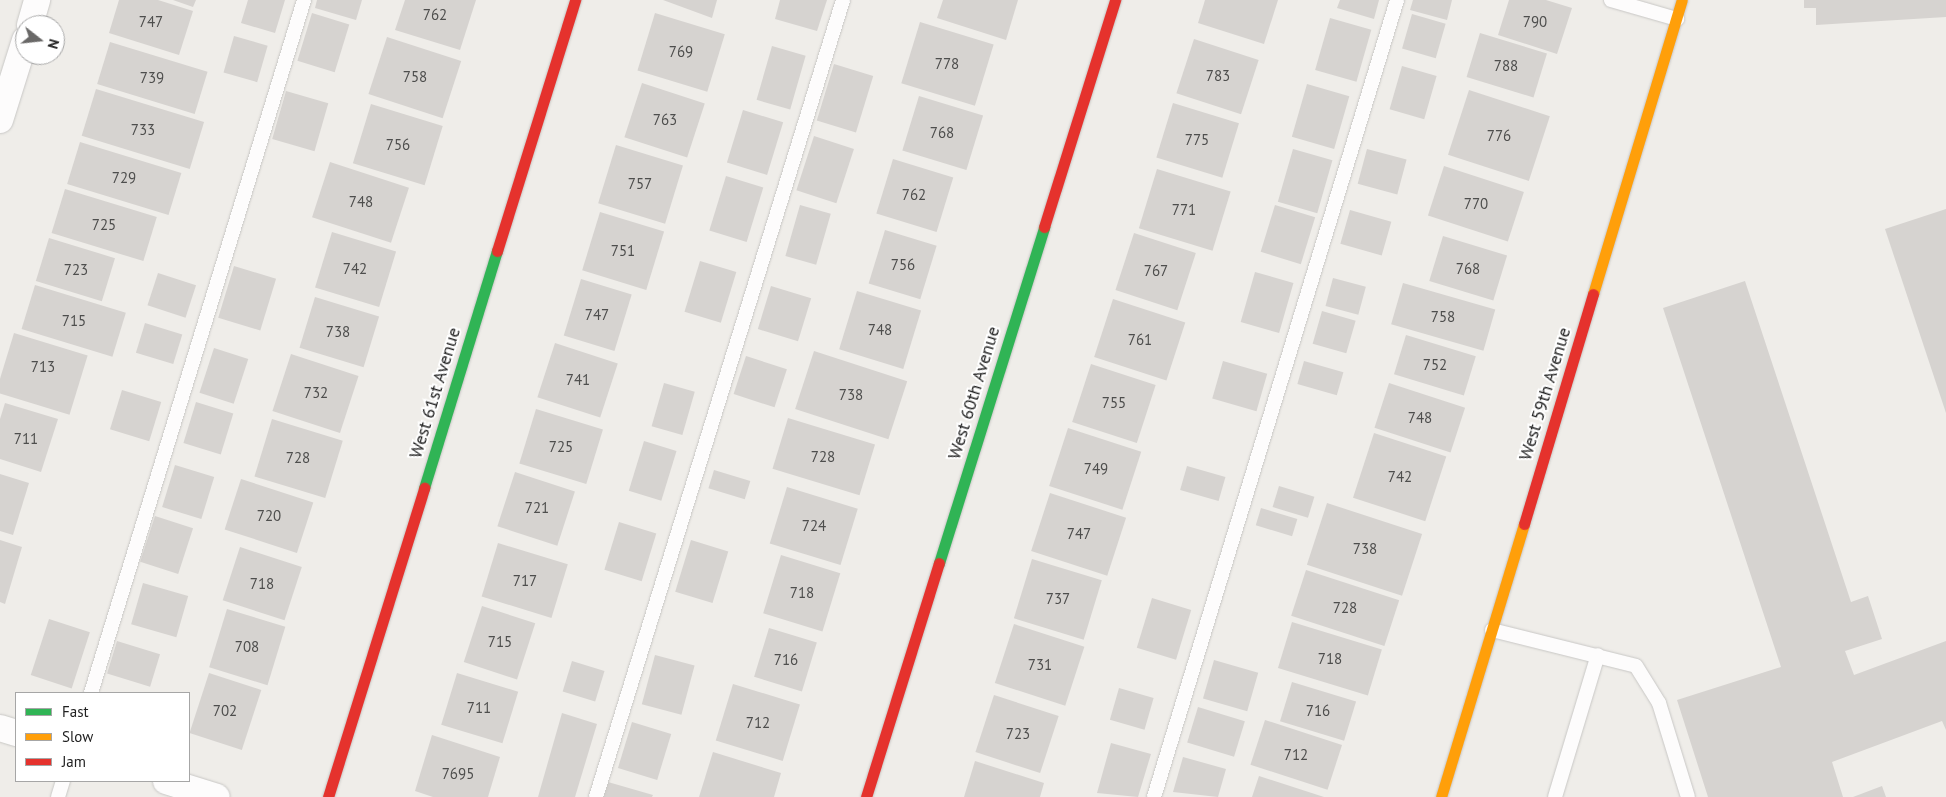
<!DOCTYPE html>
<html>
<head>
<meta charset="utf-8">
<style>
	body { margin:0 }
	#map { position:relative; width:1946px; height:797px; overflow:hidden; background:#efede9; font-family:"PT Sans",sans-serif }
	div>[style] { position:absolute }
	[style*='--x'] { left:calc(var(--x)*1px); top:calc(var(--y)*1px); width:calc(var(--w)*1px); rotate:calc(var(--a)*1deg) }
	.building>* { inset:0; background:#d6d3d0; transform-origin:0 0 }
	.roads { filter:drop-shadow(0 0 1px #c8c7c5) drop-shadow(0 0 1px #c8c7c5) }
	.lane>* { height:14px; margin:-7px; padding:0 7px; transform-origin:7px; border-radius:7px; background:#fdfcfc }
	.street>* { height:26px; margin:-13px; padding:0 13px; transform-origin:13px; border-radius:13px; background:#fdfcfc }
	.fast>* { height:11px; margin:-5.5px; padding:0 5.5px; transform-origin:5.5px; border-radius:5.5px; background:#30b455 }
	.slow>* { height:11px; margin:-5.5px; padding:0 5.5px; transform-origin:5.5px; border-radius:5.5px; background:#ff9f0a }
	.jam>* { height:11px; margin:-5.5px; padding:0 5.5px; transform-origin:5.5px; border-radius:5.5px; background:#e5322d }
	span { translate:-50% -50%; white-space:nowrap; text-align:center; line-height:1.15; -webkit-text-stroke:4px #fff; paint-order:stroke }
	.number-label { font-size:15px; color:#4e4e4d }
	.number-label span { -webkit-text-stroke-width:0 }
	.street-label { font-size:18px; color:#212121 }
	.legend { position:absolute; left:15px; top:692px; width:175px; height:90px; box-sizing:border-box; background:#fff; border:1px solid #a6a6a6; margin:0; padding:6px 9px; list-style:none; font-size:15px; color:#212121 }
	.legend li { display:flex; align-items:center; gap:10px; height:25px }
	.legend b { width:25px; border:1px solid #a6a6a6 }
	.north { position:absolute; left:15px; top:15px; width:50px; height:50px; box-sizing:border-box; background:#fff; border:1px solid #a6a6a6; border-radius:50%; rotate:106deg; font-size:14px; font-weight:700; line-height:20px; text-align:center; color:#212121 }
	.north::after { content:''; display:block; margin:auto; width:18px; height:22px; background:#696867; clip-path:polygon(50% 0,100% 100%,50% 72%,0 100%) }
</style>
</head>
<body>
<div id="map">
	<div class="building">
		<div style="clip-path:polygon(119px 0,158px 0,193px 11px,179px 55px,109px 33px)"></div>
		<div style="clip-path:polygon(173px 0,196px 0,193px 7px)"></div>
		<div style="clip-path:polygon(248px 0,285px 0,275px 33px,241px 23px)"></div>
		<div style="clip-path:polygon(317px 0,362px 0,356px 20px,315px 8px)"></div>
		<div style="clip-path:polygon(405px 0,476px 0,460px 50px,395px 30px)"></div>
		<div style="clip-path:polygon(663px 0,717px 0,712px 18px)"></div>
		<div style="clip-path:polygon(780px 0,827px 0,817px 31px,775px 19px)"></div>
		<div style="clip-path:polygon(943px 0,1018px 0,1006px 40px,937px 18px)"></div>
		<div style="clip-path:polygon(1205px 0,1278px 0,1264px 44px,1198px 23px)"></div>
		<div style="clip-path:polygon(1340px 0,1379px 0,1374px 19px,1337px 8px)"></div>
		<div style="clip-path:polygon(1413px 0,1452px 0,1447px 20px,1410px 10px)"></div>
		<div style="clip-path:polygon(1509px 0,1546px 0,1572px 8px,1557px 54px,1498px 35px)"></div>
		<div style="clip-path:polygon(1804px 0,1946px 0,1946px 17px,1816px 25px,1816px 8px,1804px 8px)"></div>
		<div style="left:312px;top:13px;width:39px;height:50px;rotate:17deg"></div>
		<div style="left:655px;top:13px;width:73px;height:60px;rotate:17deg"></div>
		<div style="left:1412px;top:14px;width:35px;height:36px;rotate:16deg"></div>
		<div style="left:1330px;top:18px;width:43px;height:54px;rotate:16deg"></div>
		<div style="left:920px;top:22px;width:77px;height:64px;rotate:17deg"></div>
		<div style="left:1480px;top:33px;width:70px;height:46px;rotate:17deg"></div>
		<div style="left:234px;top:36px;width:35px;height:38px;rotate:16deg"></div>
		<div style="left:387px;top:37px;width:78px;height:60px;rotate:18deg"></div>
		<div style="left:1194px;top:39px;width:68px;height:57px;rotate:18deg"></div>
		<div style="left:110px;top:42px;width:102px;height:44px;rotate:17deg"></div>
		<div style="left:772px;top:46px;width:35px;height:56px;rotate:16deg"></div>
		<div style="left:834px;top:64px;width:41px;height:59px;rotate:17deg"></div>
		<div style="left:1402px;top:66px;width:36px;height:45px;rotate:16deg"></div>
		<div style="left:642px;top:83px;width:66px;height:57px;rotate:18deg"></div>
		<div style="left:1307px;top:84px;width:44px;height:55px;rotate:16deg"></div>
		<div style="left:96px;top:89px;width:113px;height:49px;rotate:17deg"></div>
		<div style="left:1469px;top:90px;width:85px;height:68px;rotate:18deg"></div>
		<div style="left:286px;top:91px;width:44px;height:50px;rotate:16deg"></div>
		<div style="left:919px;top:96px;width:67px;height:57px;rotate:17deg"></div>
		<div style="left:1173px;top:103px;width:69px;height:57px;rotate:17deg"></div>
		<div style="left:371px;top:104px;width:75px;height:62px;rotate:17deg"></div>
		<div style="left:743px;top:110px;width:42px;height:55px;rotate:17deg"></div>
		<div style="left:814px;top:136px;width:42px;height:57px;rotate:18deg"></div>
		<div style="left:80px;top:142px;width:106px;height:44px;rotate:17deg"></div>
		<div style="left:616px;top:145px;width:70px;height:61px;rotate:17deg"></div>
		<div style="left:1293px;top:149px;width:41px;height:55px;rotate:16deg"></div>
		<div style="left:1367px;top:149px;width:41px;height:36px;rotate:15deg"></div>
		<div style="left:893px;top:159px;width:63px;height:57px;rotate:17deg"></div>
		<div style="left:330px;top:162px;width:83px;height:58px;rotate:18deg"></div>
		<div style="left:1444px;top:166px;width:84px;height:52px;rotate:18deg"></div>
		<div style="left:1157px;top:169px;width:77px;height:62px;rotate:17deg"></div>
		<div style="left:726px;top:176px;width:39px;height:57px;rotate:17deg"></div>
		<div style="left:65px;top:189px;width:96px;height:46px;rotate:17deg"></div>
		<div style="left:800px;top:205px;width:32px;height:53px;rotate:16deg"></div>
		<div style="left:1275px;top:205px;width:42px;height:49px;rotate:17deg"></div>
		<div style="clip-path:polygon(1946px 209px,1946px 413px,1885px 229px)"></div>
		<div style="left:1350px;top:210px;width:43px;height:35px;rotate:16deg"></div>
		<div style="left:600px;top:212px;width:67px;height:61px;rotate:17deg"></div>
		<div style="left:885px;top:230px;width:54px;height:56px;rotate:17deg"></div>
		<div style="left:332px;top:232px;width:67px;height:58px;rotate:17deg"></div>
		<div style="left:1134px;top:233px;width:65px;height:60px;rotate:18deg"></div>
		<div style="left:1443px;top:236px;width:67px;height:47px;rotate:17deg"></div>
		<div style="left:49px;top:238px;width:69px;height:45px;rotate:17deg"></div>
		<div style="left:700px;top:261px;width:38px;height:53px;rotate:17deg"></div>
		<div style="left:234px;top:266px;width:44px;height:54px;rotate:17deg"></div>
		<div style="left:1255px;top:272px;width:40px;height:52px;rotate:16deg"></div>
		<div style="left:158px;top:273px;width:40px;height:34px;rotate:18deg"></div>
		<div style="left:1333px;top:278px;width:34px;height:29px;rotate:15deg"></div>
		<div style="left:581px;top:279px;width:53px;height:59px;rotate:17deg"></div>
		<div style="clip-path:polygon(1745px 281px,1851px 602px,1868px 596px,1882px 639px,1845px 651px,1854px 675px,1946px 641px,1946px 730px,1942px 721px,1832px 762px,1843px 797px,1708px 797px,1677px 700px,1781px 667px,1663px 308px)"></div>
		<div style="left:1403px;top:283px;width:96px;height:43px;rotate:16deg"></div>
		<div style="left:35px;top:285px;width:95px;height:46px;rotate:17deg"></div>
		<div style="left:771px;top:286px;width:42px;height:45px;rotate:17deg"></div>
		<div style="left:857px;top:291px;width:67px;height:61px;rotate:17deg"></div>
		<div style="left:315px;top:297px;width:67px;height:53px;rotate:17deg"></div>
		<div style="left:1113px;top:299px;width:76px;height:61px;rotate:18deg"></div>
		<div style="left:1322px;top:311px;width:35px;height:34px;rotate:16deg"></div>
		<div style="left:145px;top:323px;width:39px;height:31px;rotate:17deg"></div>
		<div style="left:14px;top:333px;width:77px;height:62px;rotate:17deg"></div>
		<div style="left:1406px;top:335px;width:73px;height:41px;rotate:17deg"></div>
		<div style="left:555px;top:343px;width:66px;height:57px;rotate:18deg"></div>
		<div style="left:214px;top:348px;width:36px;height:47px;rotate:18deg"></div>
		<div style="left:814px;top:351px;width:98px;height:61px;rotate:18deg"></div>
		<div style="left:291px;top:354px;width:71px;height:60px;rotate:18deg"></div>
		<div style="left:746px;top:356px;width:43px;height:40px;rotate:18deg"></div>
		<div style="left:1223px;top:361px;width:46px;height:39px;rotate:16deg"></div>
		<div style="left:1304px;top:361px;width:41px;height:24px;rotate:16deg"></div>
		<div style="left:1091px;top:364px;width:68px;height:61px;rotate:18deg"></div>
		<div style="left:664px;top:383px;width:32px;height:45px;rotate:16deg"></div>
		<div style="left:1389px;top:383px;width:80px;height:47px;rotate:18deg"></div>
		<div style="left:122px;top:390px;width:41px;height:41px;rotate:17deg"></div>
		<div style="left:196px;top:402px;width:39px;height:43px;rotate:17deg"></div>
		<div style="clip-path:polygon(5px 403px,58px 419px,41px 472px,0 459px,0 419px)"></div>
		<div style="left:536px;top:409px;width:70px;height:57px;rotate:17deg"></div>
		<div style="left:788px;top:418px;width:91px;height:53px;rotate:17deg"></div>
		<div style="left:272px;top:419px;width:74px;height:60px;rotate:17deg"></div>
		<div style="left:1068px;top:428px;width:77px;height:61px;rotate:18deg"></div>
		<div style="left:1374px;top:433px;width:76px;height:68px;rotate:18deg"></div>
		<div style="left:644px;top:441px;width:34px;height:52px;rotate:17deg"></div>
		<div style="left:175px;top:465px;width:41px;height:44px;rotate:17deg"></div>
		<div style="left:1187px;top:466px;width:40px;height:25px;rotate:16deg"></div>
		<div style="left:714px;top:470px;width:38px;height:19px;rotate:17deg"></div>
		<div style="left:515px;top:472px;width:63px;height:57px;rotate:18deg"></div>
		<div style="clip-path:polygon(0 474px,29px 483px,13px 535px,0 531px)"></div>
		<div style="left:241px;top:479px;width:76px;height:53px;rotate:18deg"></div>
		<div style="left:1279px;top:486px;width:37px;height:22px;rotate:17deg"></div>
		<div style="left:787px;top:487px;width:74px;height:59px;rotate:17deg"></div>
		<div style="left:1050px;top:493px;width:80px;height:61px;rotate:18deg"></div>
		<div style="left:1327px;top:503px;width:100px;height:65px;rotate:18deg"></div>
		<div style="left:1261px;top:508px;width:38px;height:18px;rotate:17deg"></div>
		<div style="left:155px;top:516px;width:40px;height:48px;rotate:18deg"></div>
		<div style="left:619px;top:522px;width:39px;height:50px;rotate:17deg"></div>
		<div style="clip-path:polygon(0 540px,22px 547px,5px 604px,0 602px)"></div>
		<div style="left:691px;top:540px;width:39px;height:54px;rotate:17deg"></div>
		<div style="left:498px;top:543px;width:73px;height:56px;rotate:17deg"></div>
		<div style="left:240px;top:547px;width:65px;height:56px;rotate:18deg"></div>
		<div style="left:781px;top:555px;width:62px;height:61px;rotate:17deg"></div>
		<div style="left:1032px;top:559px;width:73px;height:62px;rotate:17deg"></div>
		<div style="left:1306px;top:570px;width:98px;height:48px;rotate:18deg"></div>
		<div style="left:143px;top:583px;width:47px;height:43px;rotate:16deg"></div>
		<div style="left:1152px;top:598px;width:41px;height:52px;rotate:17deg"></div>
		<div style="left:482px;top:606px;width:56px;height:59px;rotate:18deg"></div>
		<div style="left:227px;top:609px;width:61px;height:61px;rotate:17deg"></div>
		<div style="left:49px;top:619px;width:43px;height:59px;rotate:18deg"></div>
		<div style="left:1292px;top:622px;width:94px;height:48px;rotate:17deg"></div>
		<div style="left:1014px;top:624px;width:74px;height:62px;rotate:18deg"></div>
		<div style="left:769px;top:628px;width:50px;height:51px;rotate:17deg"></div>
		<div style="left:117px;top:641px;width:45px;height:34px;rotate:17deg"></div>
		<div style="left:655px;top:655px;width:41px;height:51px;rotate:15deg"></div>
		<div style="left:1214px;top:660px;width:46px;height:40px;rotate:16deg"></div>
		<div style="left:572px;top:661px;width:34px;height:32px;rotate:17deg"></div>
		<div style="left:209px;top:673px;width:55px;height:63px;rotate:18deg"></div>
		<div style="left:457px;top:673px;width:64px;height:54px;rotate:17deg"></div>
		<div style="left:1292px;top:682px;width:67px;height:41px;rotate:17deg"></div>
		<div style="left:733px;top:684px;width:70px;height:59px;rotate:17deg"></div>
		<div style="left:1119px;top:688px;width:36px;height:33px;rotate:16deg"></div>
		<div style="left:994px;top:695px;width:68px;height:60px;rotate:18deg"></div>
		<div style="left:1198px;top:707px;width:49px;height:37px;rotate:17deg"></div>
		<div style="clip-path:polygon(562px 713px,597px 724px,575px 797px,538px 797px)"></div>
		<div style="left:1265px;top:720px;width:81px;height:47px;rotate:18deg"></div>
		<div style="left:632px;top:722px;width:41px;height:48px;rotate:17deg"></div>
		<div style="clip-path:polygon(432px 735px,500px 757px,488px 797px,433px 797px,415px 791px)"></div>
		<div style="clip-path:polygon(1111px 743px,1151px 754px,1138px 797px,1097px 793px)"></div>
		<div style="clip-path:polygon(713px 752px,781px 773px,774px 797px,699px 797px)"></div>
		<div style="clip-path:polygon(1183px 757px,1226px 769px,1218px 797px,1173px 792px)"></div>
		<div style="clip-path:polygon(975px 761px,1044px 783px,1040px 797px,964px 797px)"></div>
		<div style="clip-path:polygon(1259px 776px,1324px 797px,1252px 797px)"></div>
		<div style="clip-path:polygon(608px 782px,653px 795px,652px 797px,603px 797px)"></div>
		<div style="clip-path:polygon(1882px 786px,1886px 797px,1853px 797px)"></div>
	</div>
	<div class="roads">
		<div class="lane">
			<div style="--x:1611;--y:0;--w:69;--a:16.1"></div>
			<div style="--x:1492;--y:630;--w:148;--a:14"></div>
			<div style="--x:1636;--y:666;--w:44;--a:58.1"></div>
			<div style="--x:1659;--y:703;--w:98;--a:72.9"></div>
			<div style="--x:91;--y:693;--w:725;--a:-72.91"></div>
			<div style="--x:58;--y:797;--w:17;--a:-73"></div>
			<div style="--x:596;--y:797;--w:834;--a:-72.78"></div>
			<div style="--x:1154;--y:797;--w:833;--a:-73.04"></div>
			<div style="--x:1555;--y:797;--w:148;--a:-73.2"></div>
		</div>
		<div class="street">
			<div style="--x:30;--y:25;--w:26;--a:-74"></div>
			<div style="--x:0;--y:120;--w:84;--a:-72.6"></div>
			<div style="--x:0;--y:728;--w:17;--a:17"></div>
			<div style="--x:166;--y:781;--w:53;--a:17.4"></div>
		</div>
		<div class="fast">
			<div style="--x:424;--y:488;--w:248;--a:-72.9"></div>
			<div style="--x:939;--y:563;--w:352;--a:-72.6"></div>
		</div>
		<div class="slow">
			<div style="--x:1593;--y:294;--w:307;--a:-73.2"></div>
			<div style="--x:1441;--y:797;--w:285;--a:-73.1"></div>
		</div>
		<div class="jam">
			<div style="--x:1044;--y:227;--w:238;--a:-72.6"></div>
			<div style="--x:497;--y:251;--w:263;--a:-72.7"></div>
			<div style="--x:1524;--y:524;--w:240;--a:-73.3"></div>
			<div style="--x:328;--y:797;--w:324;--a:-72.7"></div>
			<div style="--x:866;--y:797;--w:245;--a:-72.7"></div>
		</div>
	</div>
	<div class="number-label">
		<span style="left:435px;top:15px">762</span>
		<span style="left:151px;top:22px">747</span>
		<span style="left:1535px;top:22px">790</span>
		<span style="left:681px;top:52px">769</span>
		<span style="left:947px;top:64px">778</span>
		<span style="left:1506px;top:66px">788</span>
		<span style="left:1218px;top:76px">783</span>
		<span style="left:415px;top:77px">758</span>
		<span style="left:152px;top:78px">739</span>
		<span style="left:665px;top:120px">763</span>
		<span style="left:143px;top:130px">733</span>
		<span style="left:942px;top:133px">768</span>
		<span style="left:1499px;top:136px">776</span>
		<span style="left:1197px;top:140px">775</span>
		<span style="left:398px;top:145px">756</span>
		<span style="left:124px;top:178px">729</span>
		<span style="left:640px;top:184px">757</span>
		<span style="left:914px;top:195px">762</span>
		<span style="left:361px;top:202px">748</span>
		<span style="left:1476px;top:204px">770</span>
		<span style="left:1184px;top:210px">771</span>
		<span style="left:104px;top:225px">725</span>
		<span style="left:623px;top:251px">751</span>
		<span style="left:903px;top:265px">756</span>
		<span style="left:355px;top:269px">742</span>
		<span style="left:1468px;top:269px">768</span>
		<span style="left:76px;top:270px">723</span>
		<span style="left:1156px;top:271px">767</span>
		<span style="left:597px;top:315px">747</span>
		<span style="left:1443px;top:317px">758</span>
		<span style="left:74px;top:321px">715</span>
		<span style="left:880px;top:330px">748</span>
		<span style="left:338px;top:332px">738</span>
		<span style="left:1140px;top:340px">761</span>
		<span style="left:1435px;top:365px">752</span>
		<span style="left:43px;top:367px">713</span>
		<span style="left:578px;top:380px">741</span>
		<span style="left:316px;top:393px">732</span>
		<span style="left:851px;top:395px">738</span>
		<span style="left:1114px;top:403px">755</span>
		<span style="left:1420px;top:418px">748</span>
		<span style="left:26px;top:439px">711</span>
		<span style="left:561px;top:447px">725</span>
		<span style="left:823px;top:457px">728</span>
		<span style="left:298px;top:458px">728</span>
		<span style="left:1096px;top:469px">749</span>
		<span style="left:1400px;top:477px">742</span>
		<span style="left:537px;top:508px">721</span>
		<span style="left:269px;top:516px">720</span>
		<span style="left:814px;top:526px">724</span>
		<span style="left:1079px;top:534px">747</span>
		<span style="left:1365px;top:549px">738</span>
		<span style="left:525px;top:581px">717</span>
		<span style="left:262px;top:584px">718</span>
		<span style="left:802px;top:593px">718</span>
		<span style="left:1058px;top:599px">737</span>
		<span style="left:1345px;top:608px">728</span>
		<span style="left:500px;top:642px">715</span>
		<span style="left:247px;top:647px">708</span>
		<span style="left:1330px;top:659px">718</span>
		<span style="left:786px;top:660px">716</span>
		<span style="left:1040px;top:665px">731</span>
		<span style="left:479px;top:708px">711</span>
		<span style="left:225px;top:711px">702</span>
		<span style="left:1318px;top:711px">716</span>
		<span style="left:758px;top:723px">712</span>
		<span style="left:1018px;top:734px">723</span>
		<span style="left:1296px;top:755px">712</span>
		<span style="left:458px;top:774px">7695</span>
	</div>
	<div class="street-label">
		<span style="left:435px;top:393px;rotate:-73deg">West 61st Avenue</span>
		<span style="left:974px;top:393px;rotate:-73deg">West 60th Avenue</span>
		<span style="left:1545px;top:394px;rotate:-73deg">West 59th Avenue</span>
	</div>
	<ul class="legend">
	<li><b style="height:6px;background:#30b455"></b>Fast</li>
	<li><b style="height:6px;background:#ff9f0a"></b>Slow</li>
	<li><b style="height:6px;background:#e5322d"></b>Jam</li>
	</ul>
	<div class="north">N</div>
</div>
</body>
</html>
